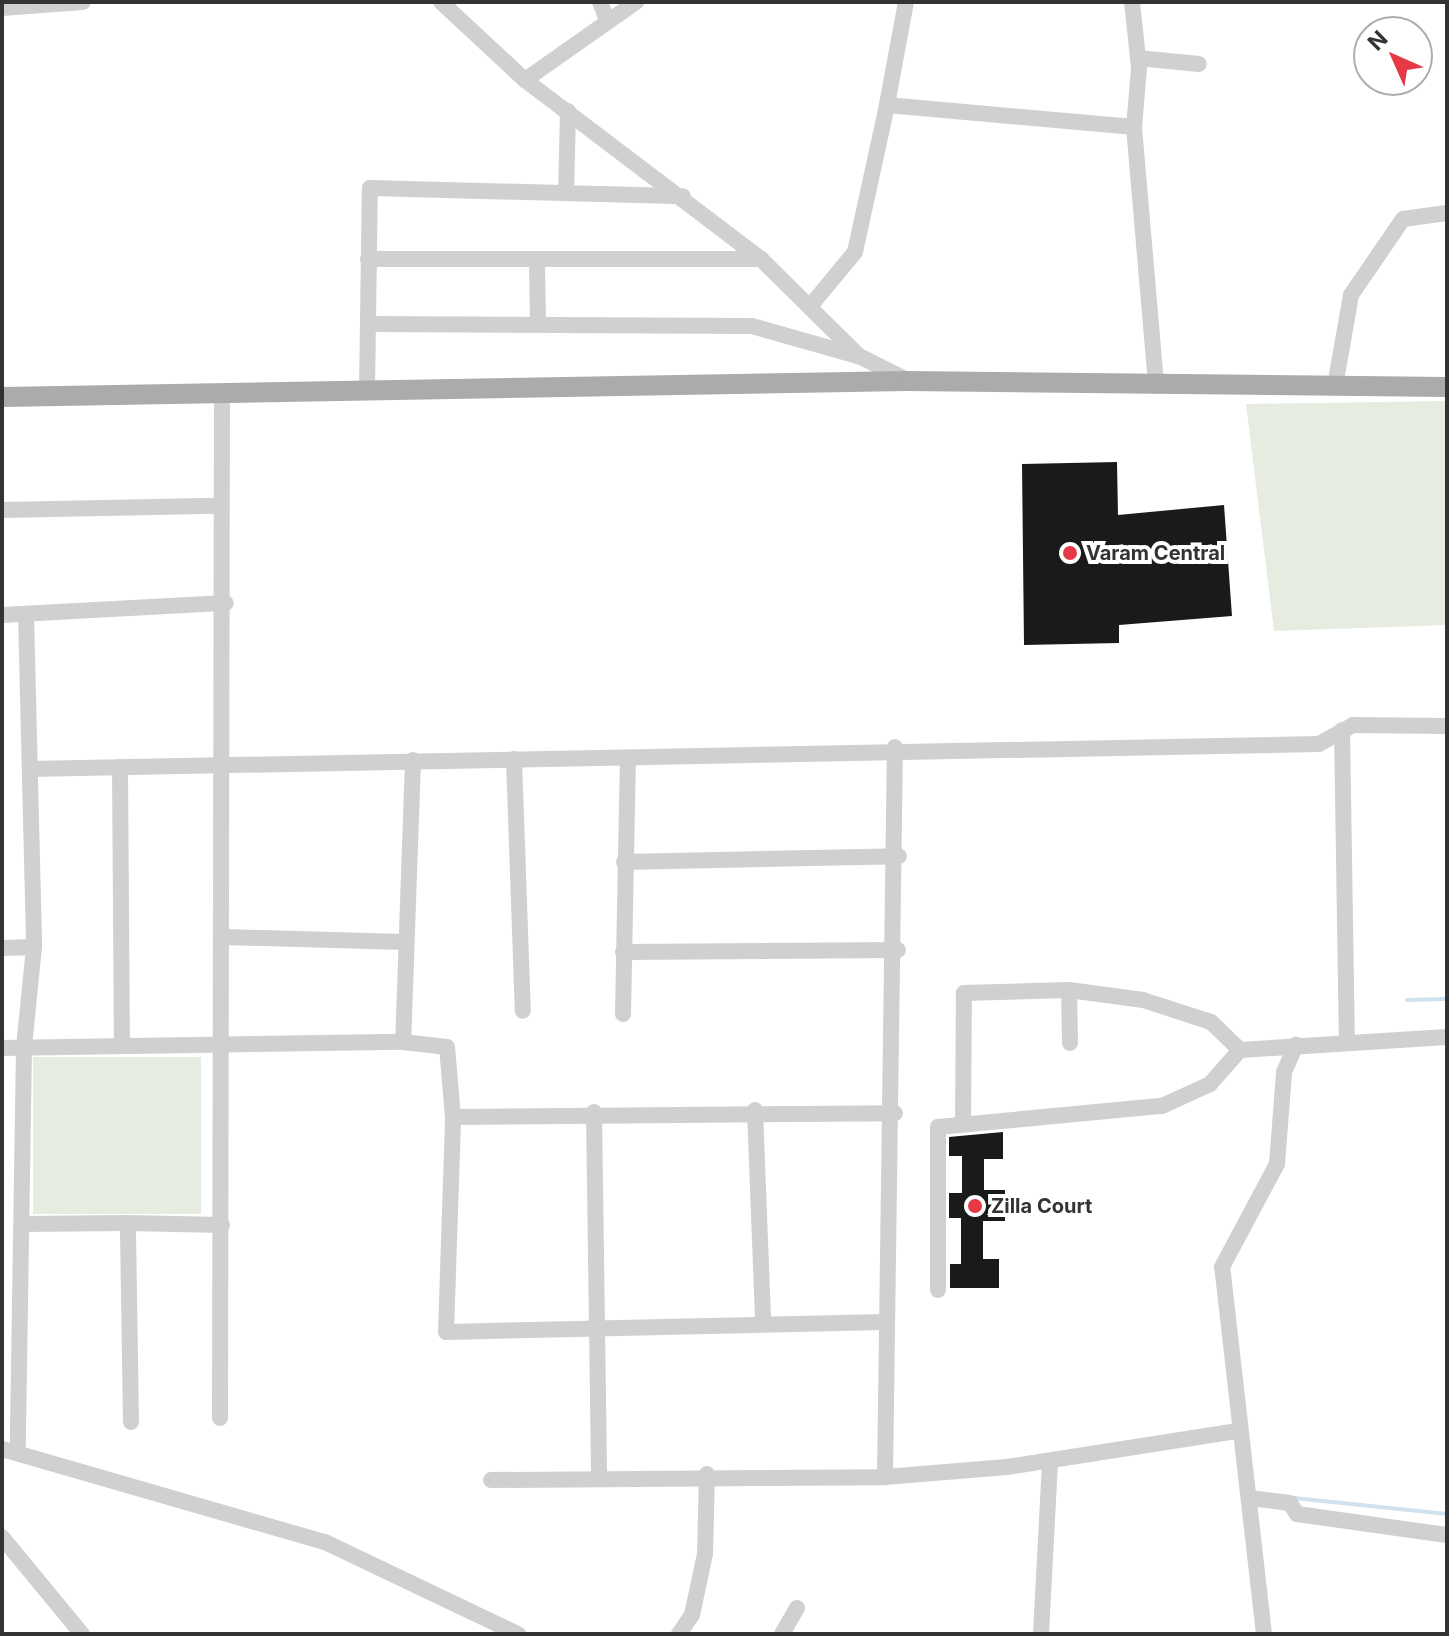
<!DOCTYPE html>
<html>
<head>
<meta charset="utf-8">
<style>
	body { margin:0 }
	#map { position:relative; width:1449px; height:1636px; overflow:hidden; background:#fff; font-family:Inter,sans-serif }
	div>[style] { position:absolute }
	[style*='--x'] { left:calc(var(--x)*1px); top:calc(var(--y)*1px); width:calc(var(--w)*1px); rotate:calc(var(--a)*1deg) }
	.green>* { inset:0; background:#e6ecdf; transform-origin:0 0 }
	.stream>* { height:4px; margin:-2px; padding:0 2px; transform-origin:2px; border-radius:2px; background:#cfe2ee }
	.building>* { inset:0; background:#1a1a1a }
	.minor>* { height:16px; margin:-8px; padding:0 8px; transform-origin:8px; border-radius:8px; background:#d0d0d0 }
	.major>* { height:20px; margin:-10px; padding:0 10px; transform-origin:10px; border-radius:10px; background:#ababab }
	.dots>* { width:22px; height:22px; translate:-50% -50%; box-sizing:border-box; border:4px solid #fff; border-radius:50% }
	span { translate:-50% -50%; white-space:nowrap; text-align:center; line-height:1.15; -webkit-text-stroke:8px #fff; paint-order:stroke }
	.poi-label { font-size:20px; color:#333; font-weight:700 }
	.left { translate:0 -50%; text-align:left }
	.frame { position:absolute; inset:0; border:4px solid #333; pointer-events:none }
	.north { position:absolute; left:1353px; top:16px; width:80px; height:80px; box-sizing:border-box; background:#fff; border:2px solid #adadad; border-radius:50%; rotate:315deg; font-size:22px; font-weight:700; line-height:32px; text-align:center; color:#333 }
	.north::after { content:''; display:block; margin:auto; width:28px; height:36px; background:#e63946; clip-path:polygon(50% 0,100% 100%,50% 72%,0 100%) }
</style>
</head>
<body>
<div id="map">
	<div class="green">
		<div style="clip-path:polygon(1447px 401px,1447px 625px,1274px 631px,1246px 404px)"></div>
		<div style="left:201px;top:1057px;width:157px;height:168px;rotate:90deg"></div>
	</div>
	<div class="stream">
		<div style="--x:1407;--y:1000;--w:40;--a:-1.4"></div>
		<div style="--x:1294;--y:1498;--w:154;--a:6"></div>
	</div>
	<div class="building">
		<div style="clip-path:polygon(1117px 462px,1118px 515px,1224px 505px,1232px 616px,1119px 625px,1119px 643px,1024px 645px,1022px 464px)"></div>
		<div style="clip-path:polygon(1003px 1132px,1003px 1159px,984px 1159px,984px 1190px,1005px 1190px,1005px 1221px,983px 1221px,983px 1259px,999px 1259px,999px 1288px,950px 1288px,950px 1264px,961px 1264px,961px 1218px,949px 1218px,949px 1193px,962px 1193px,962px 1156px,949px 1156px,949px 1137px)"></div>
	</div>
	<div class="minor">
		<div style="--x:441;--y:2;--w:115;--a:42.9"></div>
		<div style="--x:525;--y:80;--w:296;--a:37.2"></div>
		<div style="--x:761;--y:259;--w:138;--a:44.7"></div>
		<div style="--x:859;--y:356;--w:54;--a:26.6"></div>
		<div style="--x:600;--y:2;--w:19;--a:69"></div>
		<div style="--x:906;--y:2;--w:105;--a:100.5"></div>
		<div style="--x:887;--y:105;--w:248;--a:5.1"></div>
		<div style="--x:1132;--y:2;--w:66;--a:83.9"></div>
		<div style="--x:1139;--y:68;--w:59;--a:94.8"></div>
		<div style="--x:1134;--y:127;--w:260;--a:85.1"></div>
		<div style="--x:2;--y:8;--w:81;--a:-4.2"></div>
		<div style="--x:1138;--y:58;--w:61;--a:5.6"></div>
		<div style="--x:525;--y:80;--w:136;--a:-35.1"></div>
		<div style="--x:566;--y:193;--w:82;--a:-88.6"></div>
		<div style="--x:368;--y:259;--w:393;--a:0"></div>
		<div style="--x:537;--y:264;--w:58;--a:89"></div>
		<div style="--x:812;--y:304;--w:67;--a:-50.4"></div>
		<div style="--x:855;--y:252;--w:150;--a:-77.7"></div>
		<div style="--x:368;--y:324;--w:384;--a:0.3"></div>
		<div style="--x:752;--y:326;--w:110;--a:15.8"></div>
		<div style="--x:1335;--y:386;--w:92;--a:-80"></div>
		<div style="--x:1351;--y:295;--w:92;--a:-55.6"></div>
		<div style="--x:1403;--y:219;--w:44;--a:-7.8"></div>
		<div style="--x:367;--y:392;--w:204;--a:-89.2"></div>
		<div style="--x:370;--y:188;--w:313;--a:1.5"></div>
		<div style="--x:2;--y:510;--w:215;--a:-1.1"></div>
		<div style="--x:26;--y:614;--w:333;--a:88.6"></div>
		<div style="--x:2;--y:615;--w:224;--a:-3.1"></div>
		<div style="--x:1342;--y:730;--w:308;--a:89.1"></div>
		<div style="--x:514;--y:759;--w:252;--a:88"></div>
		<div style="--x:413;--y:760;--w:282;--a:92"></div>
		<div style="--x:403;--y:1042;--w:44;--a:6.5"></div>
		<div style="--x:447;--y:1047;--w:70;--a:85.1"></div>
		<div style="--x:120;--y:767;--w:278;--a:89.6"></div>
		<div style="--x:30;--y:769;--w:1289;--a:-1.11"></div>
		<div style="--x:1319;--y:744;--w:39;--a:-29"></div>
		<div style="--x:1353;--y:725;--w:94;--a:0.6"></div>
		<div style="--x:624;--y:862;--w:275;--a:-1.2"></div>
		<div style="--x:223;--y:937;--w:182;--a:1.6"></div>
		<div style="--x:2;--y:948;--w:32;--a:-2"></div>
		<div style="--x:34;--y:947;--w:101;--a:95.7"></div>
		<div style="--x:24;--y:1048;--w:404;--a:90.9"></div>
		<div style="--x:623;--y:952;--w:275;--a:-0.4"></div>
		<div style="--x:1069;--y:990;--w:53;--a:88.9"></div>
		<div style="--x:623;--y:1014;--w:256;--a:-88.9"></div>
		<div style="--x:2;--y:1048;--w:401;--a:-0.9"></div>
		<div style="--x:755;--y:1110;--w:211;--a:87.8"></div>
		<div style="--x:594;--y:1112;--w:364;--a:89.2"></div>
		<div style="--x:963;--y:1124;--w:131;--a:-89.6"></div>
		<div style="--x:964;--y:993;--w:105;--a:-1.6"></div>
		<div style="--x:1069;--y:990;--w:75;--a:7.7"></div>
		<div style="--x:1143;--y:1000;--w:71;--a:17.9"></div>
		<div style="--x:1211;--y:1022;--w:40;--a:44"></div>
		<div style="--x:1240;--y:1050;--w:207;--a:-3.6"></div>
		<div style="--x:22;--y:1224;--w:106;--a:-0.5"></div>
		<div style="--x:938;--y:1290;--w:163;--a:-90"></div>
		<div style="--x:938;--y:1127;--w:225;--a:-5.4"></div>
		<div style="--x:1162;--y:1106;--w:53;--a:-24.6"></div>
		<div style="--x:1210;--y:1084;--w:45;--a:-48.6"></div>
		<div style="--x:885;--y:1322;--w:439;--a:178.7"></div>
		<div style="--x:446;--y:1332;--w:215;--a:-88.1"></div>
		<div style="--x:453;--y:1117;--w:442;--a:-0.5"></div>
		<div style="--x:220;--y:1418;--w:1021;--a:-89.89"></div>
		<div style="--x:131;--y:1422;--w:199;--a:-90.9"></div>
		<div style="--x:128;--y:1223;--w:94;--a:1.2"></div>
		<div style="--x:2;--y:1449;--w:336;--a:16.1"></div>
		<div style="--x:325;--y:1542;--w:214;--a:25.5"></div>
		<div style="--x:885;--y:1477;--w:730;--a:-89.22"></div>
		<div style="--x:491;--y:1480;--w:394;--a:-0.4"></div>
		<div style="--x:885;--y:1477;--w:122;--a:-4.7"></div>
		<div style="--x:1007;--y:1467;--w:232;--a:-8.9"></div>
		<div style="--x:1250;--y:1498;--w:40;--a:7.1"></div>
		<div style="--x:1290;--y:1503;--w:13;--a:58"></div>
		<div style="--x:1297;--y:1514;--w:151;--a:8"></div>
		<div style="--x:2;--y:1537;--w:126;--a:50.5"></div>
		<div style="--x:679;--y:1634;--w:23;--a:-56"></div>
		<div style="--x:692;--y:1615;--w:62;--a:-78"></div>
		<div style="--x:705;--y:1554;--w:80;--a:-88.6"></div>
		<div style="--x:782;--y:1634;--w:30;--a:-60"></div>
		<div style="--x:1041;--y:1634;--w:173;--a:-87"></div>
		<div style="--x:1264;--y:1634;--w:369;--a:-96.5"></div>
		<div style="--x:1222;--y:1267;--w:117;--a:-61.9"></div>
		<div style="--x:1277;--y:1164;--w:92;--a:-85.6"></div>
		<div style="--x:1284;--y:1072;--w:30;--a:-66"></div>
	</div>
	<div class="major">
		<div style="--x:2;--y:397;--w:905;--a:-1.01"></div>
		<div style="--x:907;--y:381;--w:540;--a:0.64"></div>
	</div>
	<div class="dots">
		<div style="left:1070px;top:553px;background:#e63946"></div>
		<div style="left:975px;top:1206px;background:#e63946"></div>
	</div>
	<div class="poi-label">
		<span class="left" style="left:1086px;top:553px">Varam Central</span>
		<span class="left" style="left:991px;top:1206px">Zilla Court</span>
	</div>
	<div class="frame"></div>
	<div class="north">N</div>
</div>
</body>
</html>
